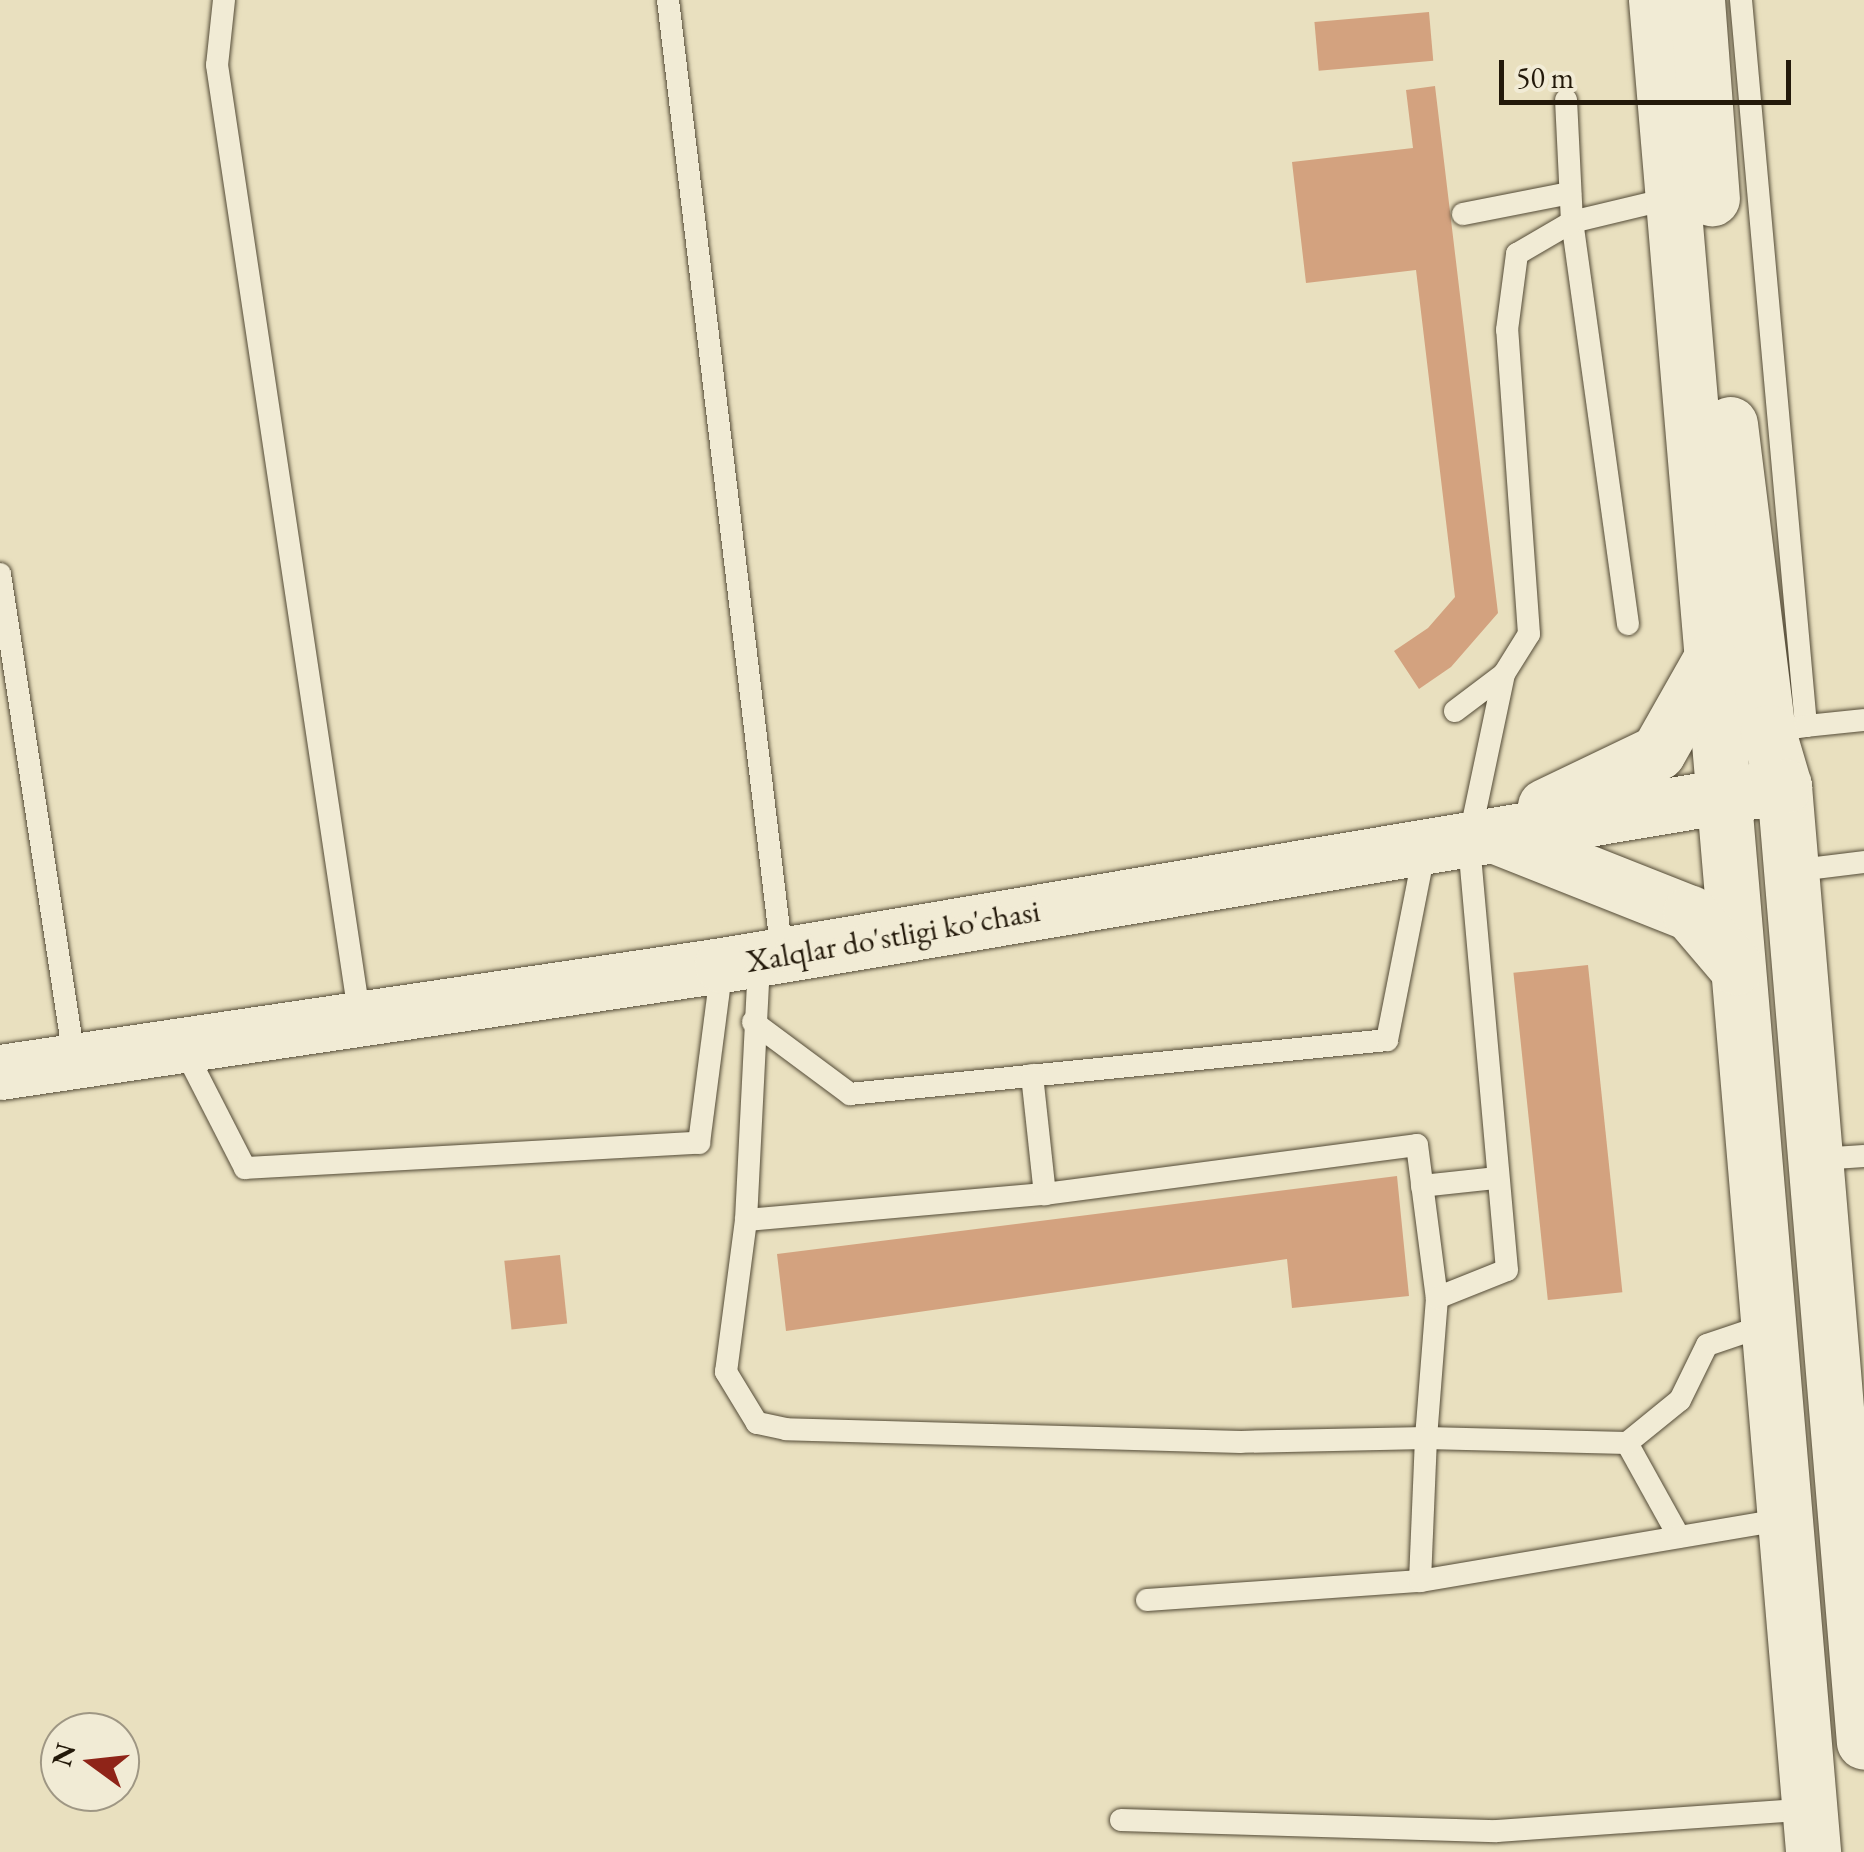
<!DOCTYPE html>
<html>
<head>
<meta charset="utf-8">
<style>
	body { margin:0 }
	#map { position:relative; width:1864px; height:1852px; overflow:hidden; background:#e9e0bf; font-family:"EB Garamond",serif }
	div>[style] { position:absolute }
	[style*='--x'] { left:calc(var(--x)*1px); top:calc(var(--y)*1px); width:calc(var(--w)*1px); rotate:calc(var(--a)*1deg) }
	.building>* { inset:0; background:#d3a27f; transform-origin:0 0 }
	.roads { filter:drop-shadow(0 0 2px #544b37) drop-shadow(0 0 2px #544b37) }
	.lane>* { height:22px; margin:-11px; padding:0 11px; transform-origin:11px; border-radius:11px; background:#f1ebd5 }
	.secondary>* { height:55px; margin:-27.5px; padding:0 27.5px; transform-origin:27.5px; border-radius:27.5px; background:#f1ebd5 }
	span { translate:-50% -50%; white-space:nowrap; text-align:center; line-height:1.15; -webkit-text-stroke:10px #f1ebd5; paint-order:stroke }
	.street-label { font-size:32px; color:#23190a }
	.north { position:absolute; left:40px; top:1712px; width:100px; height:100px; box-sizing:border-box; background:#f1ebd5; border:2px solid #9f9784; border-radius:50%; rotate:285deg; font-size:28px; font-weight:700; line-height:40px; text-align:center; color:#23190a }
	.north::after { content:''; display:block; margin:auto; width:35px; height:45px; background:#8f2418; clip-path:polygon(50% 0,100% 100%,50% 72%,0 100%) }
	.scale { position:absolute; left:1499px; top:60px; width:292px; height:45px; box-sizing:border-box; border:5px solid #23190a; border-top:0; padding-left:12px; font-size:30px; line-height:35px; white-space:nowrap; color:#23190a; -webkit-text-stroke:8px #f1ebd5; paint-order:stroke }
</style>
</head>
<body>
<div id="map">
	<div class="building">
		<div style="left:1429px;top:12px;width:49px;height:115px;rotate:85deg"></div>
		<div style="clip-path:polygon(1435px 86px,1498px 613px,1451px 667px,1419px 689px,1394px 651px,1428px 628px,1455px 597px,1416px 270px,1306px 283px,1292px 162px,1413px 148px,1406px 90px)"></div>
		<div style="left:1588px;top:965px;width:329px;height:75px;rotate:84deg"></div>
		<div style="clip-path:polygon(1397px 1176px,1409px 1296px,1292px 1308px,1287px 1259px,786px 1331px,777px 1254px)"></div>
		<div style="left:560px;top:1255px;width:69px;height:56px;rotate:84deg"></div>
	</div>
	<div class="roads">
		<div class="lane">
			<div style="--x:224;--y:0;--w:65;--a:96.1"></div>
			<div style="--x:217;--y:65;--w:966;--a:81.48"></div>
			<div style="--x:668;--y:0;--w:962;--a:83.19"></div>
			<div style="--x:1741;--y:0;--w:729;--a:84.88"></div>
			<div style="--x:1806;--y:726;--w:38;--a:171"></div>
			<div style="--x:1463;--y:214;--w:109;--a:-11.1"></div>
			<div style="--x:0;--y:574;--w:494;--a:81.3"></div>
			<div style="--x:1628;--y:624;--w:406;--a:-97.9"></div>
			<div style="--x:1572;--y:222;--w:103;--a:-13.5"></div>
			<div style="--x:1455;--y:711;--w:61;--a:-37.1"></div>
			<div style="--x:1504;--y:674;--w:47;--a:-58"></div>
			<div style="--x:1529;--y:634;--w:305;--a:-94.1"></div>
			<div style="--x:1507;--y:330;--w:77;--a:-82.5"></div>
			<div style="--x:1517;--y:254;--w:64;--a:-30.2"></div>
			<div style="--x:1572;--y:222;--w:122;--a:-92.8"></div>
			<div style="--x:1806;--y:726;--w:58;--a:-5.9"></div>
			<div style="--x:1791;--y:871;--w:74;--a:-7"></div>
			<div style="--x:753;--y:1022;--w:121;--a:36.6"></div>
			<div style="--x:850;--y:1094;--w:540;--a:-5.74"></div>
			<div style="--x:1387;--y:1040;--w:196;--a:-78.8"></div>
			<div style="--x:183;--y:1047;--w:136;--a:62.9"></div>
			<div style="--x:245;--y:1168;--w:455;--a:-3.2"></div>
			<div style="--x:699;--y:1143;--w:179;--a:-82.6"></div>
			<div style="--x:1032;--y:1075;--w:120;--a:83.8"></div>
			<div style="--x:1819;--y:1159;--w:45;--a:-3.8"></div>
			<div style="--x:1422;--y:1186;--w:74;--a:-6.2"></div>
			<div style="--x:746;--y:1220;--w:300;--a:-5"></div>
			<div style="--x:1045;--y:1194;--w:375;--a:-7.5"></div>
			<div style="--x:1417;--y:1145;--w:154;--a:82.6"></div>
			<div style="--x:1437;--y:1298;--w:140;--a:94.5"></div>
			<div style="--x:1426;--y:1438;--w:185;--a:178.8"></div>
			<div style="--x:1241;--y:1442;--w:455;--a:-178.4"></div>
			<div style="--x:786;--y:1429;--w:30;--a:-168"></div>
			<div style="--x:757;--y:1423;--w:60;--a:-121.3"></div>
			<div style="--x:726;--y:1372;--w:153;--a:-82.5"></div>
			<div style="--x:746;--y:1220;--w:261;--a:-87.1"></div>
			<div style="--x:1437;--y:1298;--w:75;--a:-21.8"></div>
			<div style="--x:1507;--y:1270;--w:432;--a:-95.1"></div>
			<div style="--x:1469;--y:840;--w:170;--a:-78.1"></div>
			<div style="--x:1627;--y:1443;--w:107;--a:61"></div>
			<div style="--x:1420;--y:1581;--w:143;--a:-87.6"></div>
			<div style="--x:1426;--y:1438;--w:201;--a:1.4"></div>
			<div style="--x:1627;--y:1443;--w:68;--a:-39.1"></div>
			<div style="--x:1680;--y:1400;--w:61;--a:-63.9"></div>
			<div style="--x:1707;--y:1345;--w:62;--a:-18.7"></div>
			<div style="--x:1147;--y:1600;--w:274;--a:-4"></div>
			<div style="--x:1420;--y:1581;--w:367;--a:-9.6"></div>
			<div style="--x:1121;--y:1820;--w:376;--a:1.7"></div>
			<div style="--x:1497;--y:1831;--w:313;--a:-4"></div>
		</div>
		<div class="secondary">
			<div style="--x:1656;--y:0;--w:1859;--a:85.15"></div>
			<div style="--x:1697;--y:0;--w:199;--a:85.7"></div>
			<div style="--x:1730;--y:424;--w:310;--a:83"></div>
			<div style="--x:1768;--y:732;--w:56;--a:73.5"></div>
			<div style="--x:1784;--y:786;--w:959;--a:85.22"></div>
			<div style="--x:1545;--y:806;--w:125;--a:-25.5"></div>
			<div style="--x:1658;--y:752;--w:106;--a:-60.5"></div>
			<div style="--x:1498;--y:837;--w:206;--a:21.6"></div>
			<div style="--x:1690;--y:913;--w:71;--a:49.6"></div>
			<div style="--x:0;--y:1072;--w:730;--a:-8.43"></div>
			<div style="--x:722;--y:965;--w:1077;--a:-9.57"></div>
		</div>
	</div>
	<div class="street-label">
		<span style="left:893px;top:936px;rotate:-10deg">Xalqlar do'stligi ko'chasi</span>
	</div>
	<div class="north">N</div>
	<div class="scale">50 m</div>
</div>
</body>
</html>
